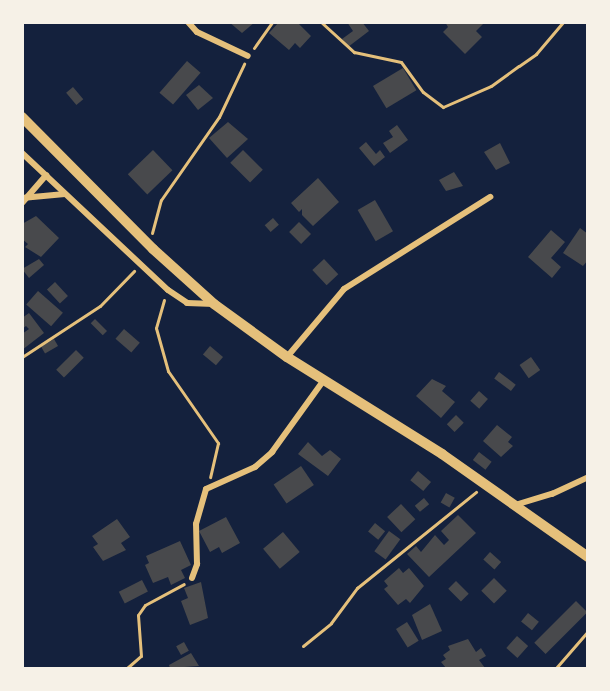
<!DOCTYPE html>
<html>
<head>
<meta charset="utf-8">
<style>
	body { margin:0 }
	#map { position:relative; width:610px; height:691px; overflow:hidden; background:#14213d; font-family:Rubik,sans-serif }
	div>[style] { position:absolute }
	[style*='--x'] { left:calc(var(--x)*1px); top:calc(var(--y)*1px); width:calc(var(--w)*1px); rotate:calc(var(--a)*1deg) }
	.building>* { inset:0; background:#48494c; transform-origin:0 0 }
	.path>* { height:3px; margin:-1.5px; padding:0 1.5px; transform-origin:1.5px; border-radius:1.5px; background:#e5c07b }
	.minor>* { height:6px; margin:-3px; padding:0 3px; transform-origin:3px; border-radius:3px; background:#e5c07b }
	.tertiary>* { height:10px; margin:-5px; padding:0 5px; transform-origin:5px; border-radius:5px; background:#e5c07b }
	span { translate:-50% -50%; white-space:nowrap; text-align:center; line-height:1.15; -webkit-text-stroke:4.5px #f6f1e7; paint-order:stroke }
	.frame { position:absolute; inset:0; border:24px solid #f6f1e7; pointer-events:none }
</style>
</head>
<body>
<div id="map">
	<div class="building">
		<div style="clip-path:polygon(229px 22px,255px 22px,242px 33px)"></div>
		<div style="clip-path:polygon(279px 22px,297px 22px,311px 36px,300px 48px,295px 43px,289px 50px,269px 33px)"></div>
		<div style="clip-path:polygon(347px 22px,362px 22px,369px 31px,348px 47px,342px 39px,353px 31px)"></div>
		<div style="clip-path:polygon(445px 22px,485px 22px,476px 31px,482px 37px,465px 54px,443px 32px,448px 27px)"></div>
		<div style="left:187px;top:61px;width:18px;height:42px;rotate:41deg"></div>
		<div style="left:403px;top:68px;width:26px;height:35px;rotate:59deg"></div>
		<div style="clip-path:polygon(199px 85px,213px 98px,198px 110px,186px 95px)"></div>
		<div style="left:73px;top:87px;width:16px;height:9px;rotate:50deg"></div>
		<div style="clip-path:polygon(228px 122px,248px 139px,227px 158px,209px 138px)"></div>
		<div style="clip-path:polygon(397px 125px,408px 140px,390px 153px,383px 143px,393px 137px,389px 131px)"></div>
		<div style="clip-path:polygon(366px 142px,376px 154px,380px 150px,385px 157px,374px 166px,359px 148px)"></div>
		<div style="clip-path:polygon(500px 143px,510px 163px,496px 170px,484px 152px)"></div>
		<div style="left:153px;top:150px;width:28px;height:35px;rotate:46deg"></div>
		<div style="left:243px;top:150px;width:28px;height:18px;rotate:45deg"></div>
		<div style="clip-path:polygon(454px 172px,463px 186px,446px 191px,439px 180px)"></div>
		<div style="clip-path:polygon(318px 178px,339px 202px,313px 226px,302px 215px,302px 209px,299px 212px,291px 203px)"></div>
		<div style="left:375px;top:200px;width:36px;height:20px;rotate:60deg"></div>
		<div style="clip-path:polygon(36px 216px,59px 238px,41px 257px,25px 247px,28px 244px,22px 239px,22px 224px)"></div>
		<div style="left:273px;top:218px;width:9px;height:11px;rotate:49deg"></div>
		<div style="left:299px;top:222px;width:17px;height:14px;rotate:45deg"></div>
		<div style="clip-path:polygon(580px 228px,588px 234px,588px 260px,583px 266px,563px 253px)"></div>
		<div style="clip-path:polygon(551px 230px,565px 242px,551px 258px,561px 267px,552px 278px,528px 257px)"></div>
		<div style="clip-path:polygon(39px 259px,44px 265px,29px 278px,22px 269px)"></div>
		<div style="left:324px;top:259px;width:21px;height:16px;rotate:47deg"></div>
		<div style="left:55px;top:282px;width:19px;height:11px;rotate:47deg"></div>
		<div style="left:38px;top:291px;width:33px;height:18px;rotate:41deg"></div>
		<div style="clip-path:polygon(29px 313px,44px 333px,22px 350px,22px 334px,29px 329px,26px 326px,22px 329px,22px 318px)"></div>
		<div style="left:95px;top:319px;width:17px;height:6px;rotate:45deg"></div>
		<div style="left:124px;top:329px;width:21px;height:13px;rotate:41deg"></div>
		<div style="left:54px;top:339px;width:8px;height:15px;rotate:60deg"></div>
		<div style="left:210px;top:346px;width:17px;height:11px;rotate:40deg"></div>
		<div style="left:76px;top:350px;width:11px;height:28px;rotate:45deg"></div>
		<div style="left:531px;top:357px;width:16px;height:14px;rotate:55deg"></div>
		<div style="left:499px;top:372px;width:21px;height:8px;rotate:37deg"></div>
		<div style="clip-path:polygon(432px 379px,446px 386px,442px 391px,455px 402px,441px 418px,416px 396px)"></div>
		<div style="left:479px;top:391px;width:12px;height:13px;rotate:42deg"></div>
		<div style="left:456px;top:415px;width:11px;height:13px;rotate:45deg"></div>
		<div style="clip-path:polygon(497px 425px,512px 437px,508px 442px,513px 446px,501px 457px,483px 441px)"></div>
		<div style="clip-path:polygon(308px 442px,322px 456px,330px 450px,341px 459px,328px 476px,298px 454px)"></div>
		<div style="left:479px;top:452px;width:16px;height:10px;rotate:38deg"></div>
		<div style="left:301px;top:466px;width:23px;height:33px;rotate:56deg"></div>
		<div style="left:418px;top:471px;width:17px;height:12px;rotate:40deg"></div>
		<div style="left:446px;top:493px;width:10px;height:11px;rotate:29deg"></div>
		<div style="left:424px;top:498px;width:8px;height:12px;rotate:50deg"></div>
		<div style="left:401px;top:504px;width:21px;height:19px;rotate:47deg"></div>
		<div style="clip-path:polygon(458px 515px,476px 533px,429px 577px,407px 554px,416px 546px,421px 552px,435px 535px,444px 545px,449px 540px,441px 531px)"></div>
		<div style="clip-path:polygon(226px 517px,240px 543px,222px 553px,219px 547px,210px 552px,199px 531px)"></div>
		<div style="clip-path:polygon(117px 519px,130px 537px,121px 543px,126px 550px,103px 561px,93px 547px,98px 544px,92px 536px)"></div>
		<div style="left:375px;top:523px;width:13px;height:11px;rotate:39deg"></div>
		<div style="left:389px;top:531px;width:14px;height:25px;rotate:36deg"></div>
		<div style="left:283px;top:532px;width:26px;height:26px;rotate:50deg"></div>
		<div style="clip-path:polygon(180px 541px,191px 565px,181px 570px,185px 578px,171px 585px,168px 577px,153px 583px,145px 565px,149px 563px,146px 556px)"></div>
		<div style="left:490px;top:552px;width:15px;height:10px;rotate:42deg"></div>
		<div style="clip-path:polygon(399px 568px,403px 573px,409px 568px,424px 586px,410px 603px,406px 599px,398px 605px,384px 589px,388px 586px,384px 581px)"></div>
		<div style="left:494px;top:578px;width:18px;height:18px;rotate:45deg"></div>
		<div style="left:142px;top:580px;width:13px;height:26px;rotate:63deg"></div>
		<div style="left:456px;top:581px;width:18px;height:11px;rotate:45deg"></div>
		<div style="clip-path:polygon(201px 582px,208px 618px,190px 625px,181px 601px,188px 598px,184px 588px)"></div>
		<div style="left:576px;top:601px;width:16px;height:59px;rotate:45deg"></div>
		<div style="clip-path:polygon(430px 604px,442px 631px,422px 640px,412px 615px)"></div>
		<div style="left:528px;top:613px;width:14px;height:11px;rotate:39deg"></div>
		<div style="left:407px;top:622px;width:22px;height:13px;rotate:58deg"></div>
		<div style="left:517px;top:636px;width:15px;height:16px;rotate:42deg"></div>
		<div style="clip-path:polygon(468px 639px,476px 652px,481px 648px,486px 656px,479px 660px,485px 668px,446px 668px,441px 662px,446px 659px,443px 655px,450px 650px,448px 646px)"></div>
		<div style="left:184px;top:642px;width:10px;height:9px;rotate:61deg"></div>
		<div style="clip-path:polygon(191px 653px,199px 666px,170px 668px,169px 665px)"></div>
	</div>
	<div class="path">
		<div style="--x:321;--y:22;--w:45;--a:42.3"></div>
		<div style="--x:354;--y:52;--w:48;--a:12"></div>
		<div style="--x:401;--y:62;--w:37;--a:54"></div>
		<div style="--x:423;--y:92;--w:25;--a:37"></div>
		<div style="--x:443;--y:107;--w:52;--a:-23.6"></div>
		<div style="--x:491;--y:86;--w:34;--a:-36"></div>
		<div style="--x:519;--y:66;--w:21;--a:-35"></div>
		<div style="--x:536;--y:54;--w:42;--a:-49.8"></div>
		<div style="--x:254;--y:48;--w:32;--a:-55"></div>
		<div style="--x:152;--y:233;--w:34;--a:-75"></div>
		<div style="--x:161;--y:200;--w:101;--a:-55.1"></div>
		<div style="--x:219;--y:117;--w:59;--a:-64.7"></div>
		<div style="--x:164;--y:300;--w:29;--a:106"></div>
		<div style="--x:156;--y:328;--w:45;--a:74.4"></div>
		<div style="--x:168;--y:371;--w:88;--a:55.2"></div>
		<div style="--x:218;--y:443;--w:35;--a:103"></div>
		<div style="--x:22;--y:357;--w:93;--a:-33.2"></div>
		<div style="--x:100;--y:306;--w:49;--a:-45.8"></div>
		<div style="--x:303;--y:646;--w:36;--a:-39"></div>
		<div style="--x:331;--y:623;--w:44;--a:-53.4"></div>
		<div style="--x:357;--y:588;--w:153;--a:-38.9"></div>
		<div style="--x:127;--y:668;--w:18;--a:-41"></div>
		<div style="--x:141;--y:656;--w:41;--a:-94.2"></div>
		<div style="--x:138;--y:615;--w:12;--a:-55"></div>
		<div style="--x:145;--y:605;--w:44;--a:-28.3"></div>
		<div style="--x:556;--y:668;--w:49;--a:-49.1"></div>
	</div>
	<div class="minor">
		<div style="--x:188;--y:22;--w:13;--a:48"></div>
		<div style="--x:197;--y:32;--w:56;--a:25.2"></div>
		<div style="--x:22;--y:153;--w:200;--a:43.2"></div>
		<div style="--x:168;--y:290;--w:23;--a:34"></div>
		<div style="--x:187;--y:303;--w:27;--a:2"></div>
		<div style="--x:22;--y:198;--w:43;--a:-5.3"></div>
		<div style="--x:22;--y:203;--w:37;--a:-49"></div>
		<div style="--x:287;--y:357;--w:89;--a:-50"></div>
		<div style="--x:344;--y:289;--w:173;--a:-32.2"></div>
		<div style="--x:515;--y:505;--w:39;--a:-17"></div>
		<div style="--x:552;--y:494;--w:40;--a:-25"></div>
		<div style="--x:192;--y:578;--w:15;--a:-70"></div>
		<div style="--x:197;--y:564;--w:40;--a:-91.4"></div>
		<div style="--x:196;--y:524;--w:36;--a:-74"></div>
		<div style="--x:206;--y:489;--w:54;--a:-24.2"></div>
		<div style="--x:255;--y:467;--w:23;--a:-41"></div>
		<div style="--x:272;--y:452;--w:89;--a:-54.2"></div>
	</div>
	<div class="tertiary">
		<div style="--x:22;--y:117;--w:186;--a:45.2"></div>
		<div style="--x:153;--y:249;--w:82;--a:42"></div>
		<div style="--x:214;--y:304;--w:90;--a:36"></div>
		<div style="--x:287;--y:357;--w:183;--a:32"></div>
		<div style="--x:442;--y:454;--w:179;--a:35.2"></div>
	</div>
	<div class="frame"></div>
</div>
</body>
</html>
